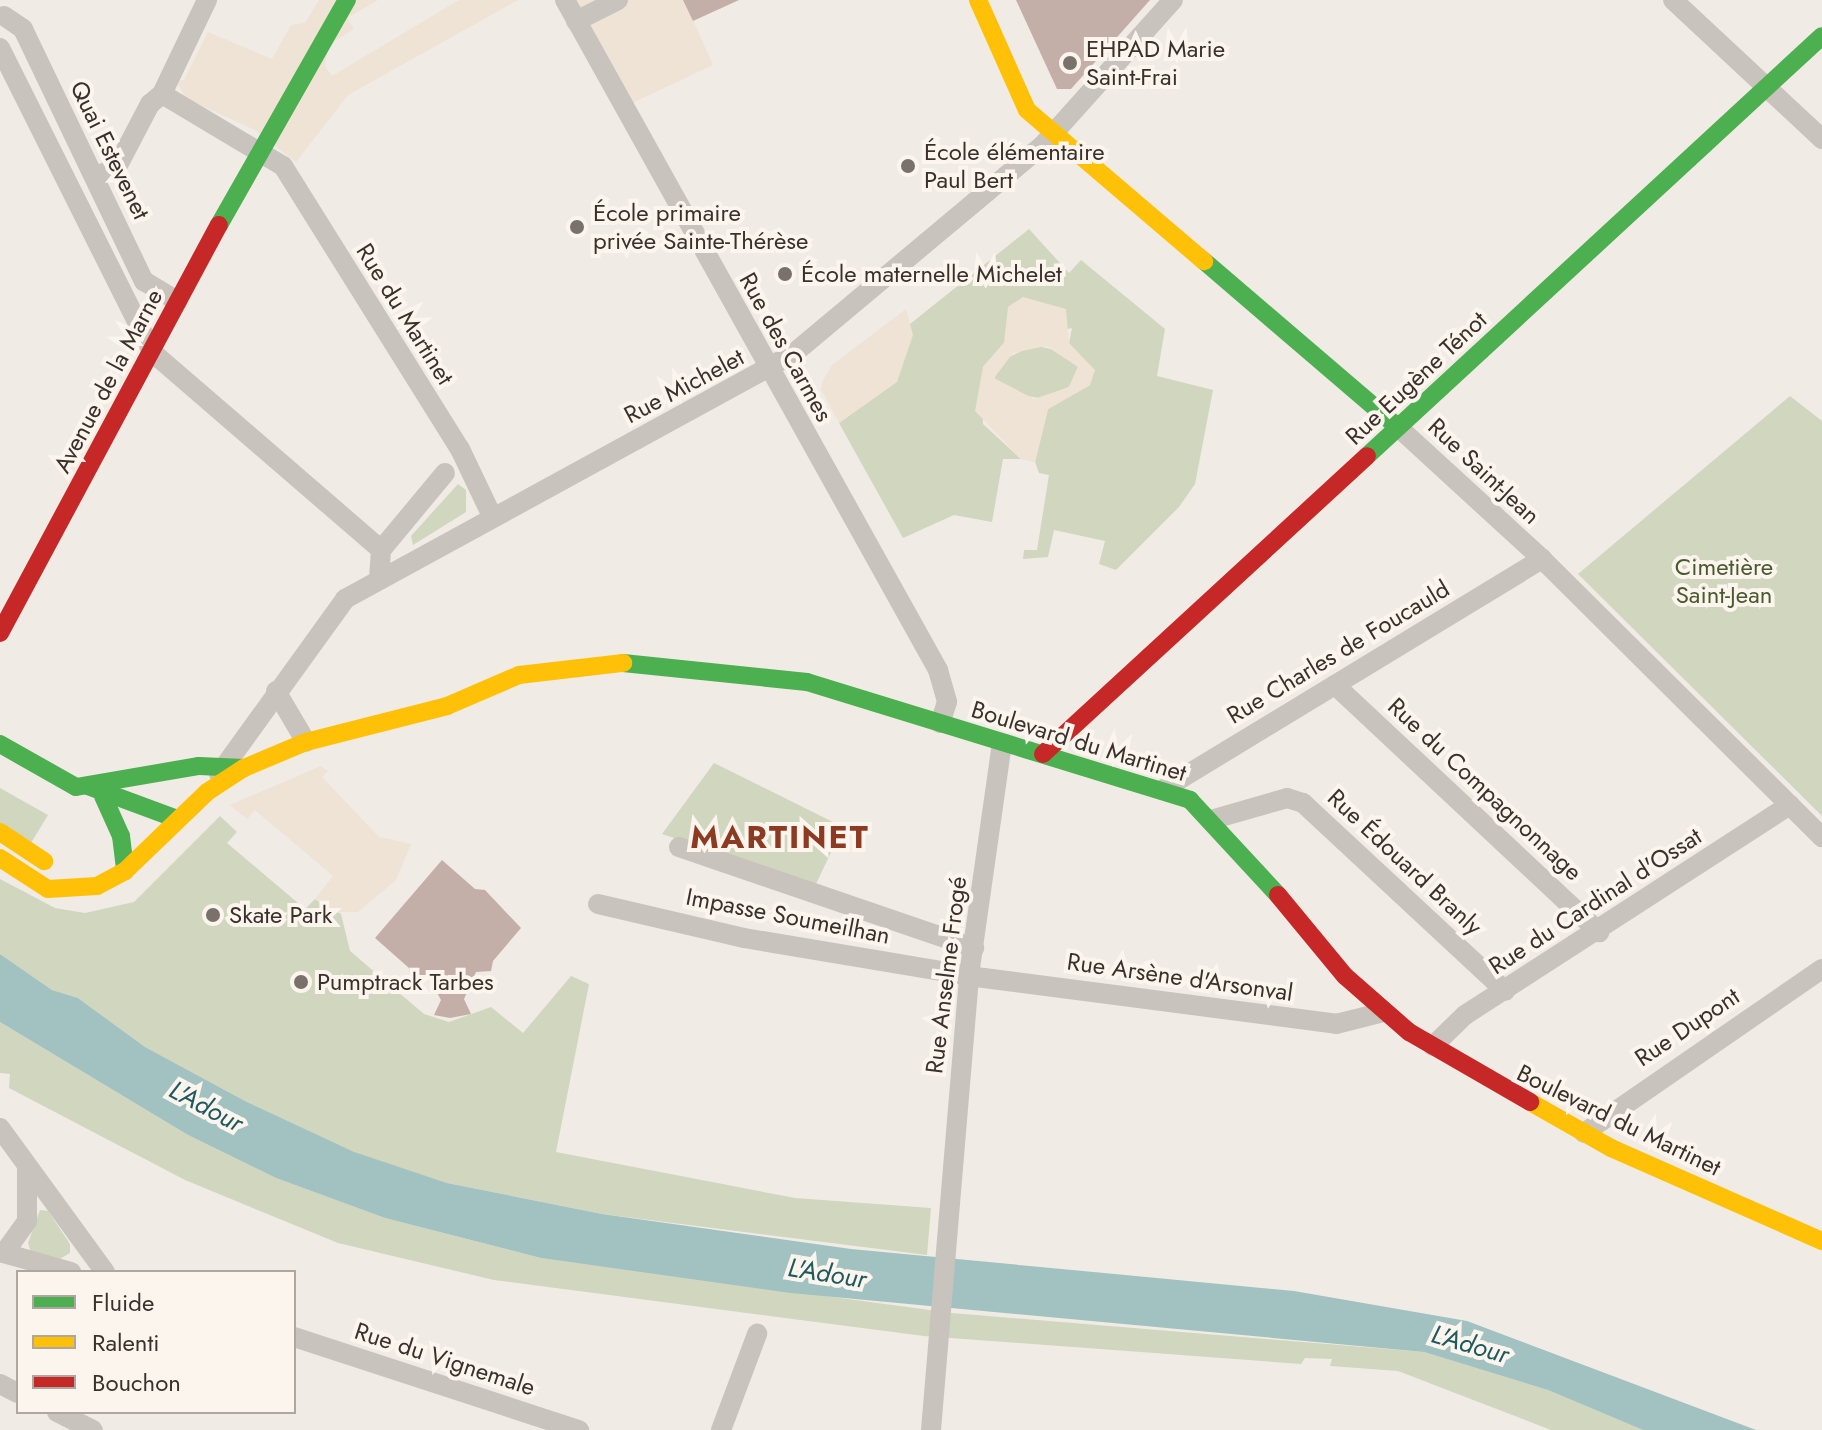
<!DOCTYPE html>
<html>
<head>
<meta charset="utf-8">
<style>
	body { margin:0 }
	#map { position:relative; width:1822px; height:1430px; overflow:hidden; background:#f0ebe5; font-family:Jost,sans-serif }
	div>[style] { position:absolute }
	[style*='--x'] { left:calc(var(--x)*1px); top:calc(var(--y)*1px); width:calc(var(--w)*1px); rotate:calc(var(--a)*1deg) }
	.green>* { inset:0; background:#d1d6bf }
	.plaza>* { inset:0; background:#eee3d5 }
	.water>* { inset:0; background:#a1c2c1 }
	.building>* { inset:0; background:#c3afa7 }
	.street>* { height:20px; margin:-10px; padding:0 10px; transform-origin:10px; border-radius:10px; background:#c9c3be }
	.fast>* { height:18px; margin:-9px; padding:0 9px; transform-origin:9px; border-radius:9px; background:#4caf50 }
	.slow>* { height:18px; margin:-9px; padding:0 9px; transform-origin:9px; border-radius:9px; background:#ffc107 }
	.jam>* { height:18px; margin:-9px; padding:0 9px; transform-origin:9px; border-radius:9px; background:#c62828 }
	.dots>* { width:22px; height:22px; translate:-50% -50%; box-sizing:border-box; border:4px solid #fbf5ee; border-radius:50% }
	span { translate:-50% -50%; white-space:nowrap; text-align:center; line-height:1.15; -webkit-text-stroke:8px #fbf5ee; paint-order:stroke }
	.poi-label { font-size:24px; color:#3b302b }
	.left { translate:0 -50%; text-align:left }
	.street-label { font-size:24px; color:#3b302b }
	.park-label { font-size:24px; color:#4a5a2e }
	.water-label { font-size:26px; color:#1f5a5e; font-style:italic }
	.district-label { font-size:32px; color:#8c3b22; font-weight:700; letter-spacing:2px }
	.legend { position:absolute; left:16px; top:1270px; width:280px; height:144px; box-sizing:border-box; background:#fbf5ee; border:2px solid #aea6a0; margin:0; padding:10px 14px; list-style:none; font-size:24px; color:#3b302b }
	.legend li { display:flex; align-items:center; gap:16px; height:40px }
	.legend b { width:40px; border:2px solid #aea6a0 }
</style>
</head>
<body>
<div id="map">
	<div class="green">
		<div style="clip-path:polygon(1029px 229px,1069px 273px,1081px 260px,1165px 329px,1157px 376px,1213px 390px,1195px 484px,1179px 507px,1116px 570px,1099px 564px,1105px 541px,1054px 530px,1048px 557px,1023px 559px,1024px 550px,1037px 550px,1049px 475px,1039px 473px,1035px 462px,1048px 409px,1090px 385px,1069px 343px,1072px 328px,1004px 343px,983px 367px,983px 424px,1021px 459px,1003px 459px,992px 522px,954px 515px,903px 538px,839px 423px,896px 382px,910px 324px)"></div>
		<div style="clip-path:polygon(1034px 345px,1058px 351px,1078px 367px,1069px 387px,1046px 399px,1020px 395px,994px 379px,1003px 360px)"></div>
		<div style="clip-path:polygon(1790px 396px,1822px 421px,1822px 816px,1578px 574px)"></div>
		<div style="clip-path:polygon(458px 484px,466px 490px,466px 512px,413px 545px,411px 536px)"></div>
		<div style="clip-path:polygon(714px 763px,843px 827px,815px 886px,662px 834px)"></div>
		<div style="clip-path:polygon(0 788px,48px 815px,31px 843px,0 823px)"></div>
		<div style="clip-path:polygon(220px 816px,237px 832px,227px 843px,305px 909px,315px 899px,341px 914px,350px 951px,424px 1014px,449px 1022px,491px 1007px,523px 1033px,571px 976px,589px 984px,556px 1152px,795px 1198px,931px 1208px,927px 1255px,602px 1214px,447px 1183px,354px 1153px,247px 1102px,145px 1047px,78px 998px,52px 990px,0 954px,0 879px,55px 908px,85px 913px,134px 902px)"></div>
		<div style="clip-path:polygon(0 1022px,188px 1135px,276px 1178px,385px 1218px,541px 1258px,952px 1313px,1424px 1352px,1548px 1390px,1643px 1430px,1551px 1430px,1398px 1371px,1330px 1366px,1332px 1359px,1305px 1358px,1301px 1364px,924px 1336px,494px 1280px,338px 1243px,185px 1180px,9px 1088px,10px 1074px,0 1073px)"></div>
		<div style="clip-path:polygon(40px 1210px,48px 1211px,70px 1244px,70px 1253px,58px 1260px,31px 1253px,28px 1243px)"></div>
	</div>
	<div class="plaza">
		<div style="clip-path:polygon(319px 0,378px 0,347px 18px,354px 29px,328px 45px,325px 66px,332px 76px,459px 0,518px 0,348px 95px,296px 162px,255px 130px,192px 101px,189px 105px,177px 81px,184px 80px,208px 32px,272px 59px,291px 25px,305px 23px)"></div>
		<div style="clip-path:polygon(569px 0,684px 0,713px 65px,626px 106px)"></div>
		<div style="clip-path:polygon(evenodd,1023px 297px,1066px 309px,1069px 343px,1095px 370px,1090px 385px,1048px 409px,1035px 462px,1021px 459px,975px 411px,983px 367px,1004px 343px,1008px 307px,1023px 297px,1046px 346px,1078px 367px,1069px 387px,1034px 399px,994px 378px,1013px 353px,1046px 346px)"></div>
		<div style="clip-path:polygon(906px 309px,913px 335px,897px 382px,839px 423px,821px 389px,823px 380px,832px 365px)"></div>
		<div style="clip-path:polygon(321px 766px,328px 771px,322px 777px,379px 837px,411px 844px,396px 880px,358px 912px,332px 912px,315px 899px,333px 876px,255px 810px,247px 819px,230px 805px)"></div>
	</div>
	<div class="water">
		<div style="clip-path:polygon(0 954px,52px 990px,78px 998px,145px 1047px,247px 1102px,354px 1152px,447px 1183px,602px 1214px,851px 1249px,1294px 1291px,1467px 1321px,1756px 1430px,1643px 1430px,1548px 1390px,1424px 1352px,791px 1293px,541px 1258px,385px 1218px,276px 1178px,188px 1135px,0 1022px)"></div>
	</div>
	<div class="building">
		<div style="clip-path:polygon(683px 0,739px 0,693px 21px)"></div>
		<div style="clip-path:polygon(1016px 0,1150px 0,1071px 89px,1057px 89px)"></div>
		<div style="clip-path:polygon(442px 860px,475px 889px,485px 890px,521px 928px,493px 961px,491px 971px,476px 972px,464px 999px,471px 1014px,450px 1018px,434px 1015px,441px 1000px,428px 976px,410px 977px,409px 968px,375px 938px)"></div>
	</div>
	<div class="street">
		<div style="--x:207;--y:0;--w:104;--a:115.6"></div>
		<div style="--x:162;--y:94;--w:141;--a:30.8"></div>
		<div style="--x:283;--y:166;--w:334;--a:58"></div>
		<div style="--x:460;--y:449;--w:74;--a:64.5"></div>
		<div style="--x:565;--y:0;--w:767;--a:60.89"></div>
		<div style="--x:938;--y:670;--w:33;--a:74"></div>
		<div style="--x:947;--y:702;--w:22;--a:108"></div>
		<div style="--x:1673;--y:0;--w:204;--a:43"></div>
		<div style="--x:4;--y:16;--w:23;--a:34"></div>
		<div style="--x:23;--y:29;--w:280;--a:64.4"></div>
		<div style="--x:144;--y:281;--w:39;--a:31"></div>
		<div style="--x:576;--y:21;--w:47;--a:-26.6"></div>
		<div style="--x:0;--y:48;--w:340;--a:63.4"></div>
		<div style="--x:152;--y:352;--w:303;--a:40.8"></div>
		<div style="--x:381;--y:550;--w:26;--a:94"></div>
		<div style="--x:95;--y:177;--w:24;--a:-24"></div>
		<div style="--x:117;--y:167;--w:71;--a:-62.4"></div>
		<div style="--x:150;--y:104;--w:16;--a:-40"></div>
		<div style="--x:1398;--y:427;--w:195;--a:42.5"></div>
		<div style="--x:1542;--y:559;--w:395;--a:44.8"></div>
		<div style="--x:381;--y:550;--w:100;--a:-50.3"></div>
		<div style="--x:1335;--y:685;--w:362;--a:43.1"></div>
		<div style="--x:276;--y:691;--w:59;--a:59.5"></div>
		<div style="--x:219;--y:774;--w:216;--a:-54.2"></div>
		<div style="--x:345;--y:599;--w:511;--a:-28.67"></div>
		<div style="--x:793;--y:354;--w:324;--a:-39.9"></div>
		<div style="--x:1042;--y:146;--w:196;--a:-48.1"></div>
		<div style="--x:1162;--y:790;--w:445;--a:-31.3"></div>
		<div style="--x:1214;--y:819;--w:76;--a:-16"></div>
		<div style="--x:1287;--y:798;--w:17;--a:17"></div>
		<div style="--x:1303;--y:803;--w:276;--a:42.9"></div>
		<div style="--x:679;--y:847;--w:312;--a:18.9"></div>
		<div style="--x:598;--y:904;--w:150;--a:13.1"></div>
		<div style="--x:744;--y:938;--w:243;--a:9.5"></div>
		<div style="--x:984;--y:978;--w:355;--a:7.4"></div>
		<div style="--x:1336;--y:1024;--w:49;--a:-14"></div>
		<div style="--x:1433;--y:1046;--w:45;--a:-44.1"></div>
		<div style="--x:1465;--y:1015;--w:387;--a:-32.9"></div>
		<div style="--x:0;--y:1128;--w:178;--a:53.9"></div>
		<div style="--x:1584;--y:1133;--w:289;--a:-34.6"></div>
		<div style="--x:0;--y:1252;--w:74;--a:15.7"></div>
		<div style="--x:4;--y:1253;--w:39;--a:-54"></div>
		<div style="--x:27;--y:1221;--w:53;--a:-90"></div>
		<div style="--x:294;--y:1337;--w:300;--a:18.1"></div>
		<div style="--x:0;--y:1384;--w:20;--a:27"></div>
		<div style="--x:57;--y:1412;--w:40;--a:26.6"></div>
		<div style="--x:721;--y:1430;--w:103;--a:-69.4"></div>
		<div style="--x:931;--y:1430;--w:457;--a:-85.2"></div>
		<div style="--x:969;--y:975;--w:234;--a:-81.9"></div>
	</div>
	<div class="fast">
		<div style="--x:219;--y:225;--w:259;--a:-60.4"></div>
		<div style="--x:1204;--y:261;--w:255;--a:40.6"></div>
		<div style="--x:1367;--y:456;--w:619;--a:-42.71"></div>
		<div style="--x:623;--y:663;--w:185;--a:5.9"></div>
		<div style="--x:807;--y:682;--w:401;--a:17.1"></div>
		<div style="--x:1190;--y:800;--w:129;--a:47.2"></div>
		<div style="--x:0;--y:744;--w:87;--a:29.5"></div>
		<div style="--x:76;--y:787;--w:125;--a:-9.7"></div>
		<div style="--x:199;--y:766;--w:45;--a:2.5"></div>
		<div style="--x:88;--y:786;--w:95;--a:20.3"></div>
		<div style="--x:103;--y:796;--w:44;--a:65.8"></div>
		<div style="--x:121;--y:836;--w:35;--a:83"></div>
	</div>
	<div class="slow">
		<div style="--x:978;--y:0;--w:120;--a:66"></div>
		<div style="--x:1027;--y:110;--w:233;--a:40.5"></div>
		<div style="--x:0;--y:832;--w:53;--a:33.4"></div>
		<div style="--x:0;--y:858;--w:57;--a:32.9"></div>
		<div style="--x:48;--y:889;--w:49;--a:-3.5"></div>
		<div style="--x:97;--y:886;--w:32;--a:-28"></div>
		<div style="--x:125;--y:871;--w:114;--a:-43.9"></div>
		<div style="--x:207;--y:792;--w:44;--a:-33"></div>
		<div style="--x:244;--y:768;--w:67;--a:-22.8"></div>
		<div style="--x:306;--y:742;--w:146;--a:-14.3"></div>
		<div style="--x:447;--y:706;--w:78;--a:-23.3"></div>
		<div style="--x:519;--y:675;--w:105;--a:-6.6"></div>
		<div style="--x:1530;--y:1102;--w:93;--a:29.6"></div>
		<div style="--x:1611;--y:1148;--w:231;--a:23.8"></div>
	</div>
	<div class="jam">
		<div style="--x:0;--y:633;--w:463;--a:-61.8"></div>
		<div style="--x:1043;--y:754;--w:440;--a:-42.6"></div>
		<div style="--x:1278;--y:895;--w:105;--a:50.4"></div>
		<div style="--x:1345;--y:976;--w:85;--a:41.2"></div>
		<div style="--x:1409;--y:1032;--w:140;--a:30"></div>
	</div>
	<div class="dots">
		<div style="left:1070px;top:63px;background:#7a716c"></div>
		<div style="left:908px;top:166px;background:#7a716c"></div>
		<div style="left:577px;top:227px;background:#7a716c"></div>
		<div style="left:785px;top:274px;background:#7a716c"></div>
		<div style="left:213px;top:915px;background:#7a716c"></div>
		<div style="left:301px;top:982px;background:#7a716c"></div>
	</div>
	<div class="poi-label">
		<span class="left" style="left:1086px;top:63px">EHPAD Marie<br>Saint-Frai</span>
		<span class="left" style="left:924px;top:166px">École élémentaire<br>Paul Bert</span>
		<span class="left" style="left:593px;top:227px">École primaire<br>privée Sainte-Thérèse</span>
		<span class="left" style="left:801px;top:274px">École maternelle Michelet</span>
		<span class="left" style="left:229px;top:915px">Skate Park</span>
		<span class="left" style="left:317px;top:982px">Pumptrack Tarbes</span>
	</div>
	<div class="street-label">
		<span style="left:110px;top:150px;rotate:64deg">Quai Estevenet</span>
		<span style="left:405px;top:314px;rotate:58deg">Rue du Martinet</span>
		<span style="left:786px;top:347px;rotate:61deg">Rue des Carmes</span>
		<span style="left:1416px;top:378px;rotate:-43deg">Rue Eugène Ténot</span>
		<span style="left:108px;top:381px;rotate:-62deg">Avenue de la Marne</span>
		<span style="left:684px;top:386px;rotate:-28deg">Rue Michelet</span>
		<span style="left:1484px;top:471px;rotate:43deg">Rue Saint-Jean</span>
		<span style="left:1338px;top:652px;rotate:-31deg">Rue Charles de Foucauld</span>
		<span style="left:1079px;top:741px;rotate:17deg">Boulevard du Martinet</span>
		<span style="left:1485px;top:789px;rotate:43deg">Rue du Compagnonnage</span>
		<span style="left:1405px;top:862px;rotate:43deg">Rue Édouard Branly</span>
		<span style="left:1595px;top:901px;rotate:-33deg">Rue du Cardinal d'Ossat</span>
		<span style="left:788px;top:916px;rotate:11deg">Impasse Soumeilhan</span>
		<span style="left:946px;top:975px;rotate:-83deg">Rue Anselme Frogé</span>
		<span style="left:1180px;top:977px;rotate:8deg">Rue Arsène d'Arsonval</span>
		<span style="left:1687px;top:1027px;rotate:-34deg">Rue Dupont</span>
		<span style="left:1619px;top:1120px;rotate:26deg">Boulevard du Martinet</span>
		<span style="left:445px;top:1359px;rotate:18deg">Rue du Vignemale</span>
	</div>
	<div class="park-label">
		<span style="left:1724px;top:581px">Cimetière<br>Saint-Jean</span>
	</div>
	<div class="water-label">
		<span style="left:206px;top:1107px;rotate:28deg">L'Adour</span>
		<span style="left:827px;top:1274px;rotate:9deg">L'Adour</span>
		<span style="left:1470px;top:1345px;rotate:16deg">L'Adour</span>
	</div>
	<div class="district-label">
		<span style="left:780px;top:837px">MARTINET</span>
	</div>
	<ul class="legend">
	<li><b style="height:10px;background:#4caf50"></b>Fluide</li>
	<li><b style="height:10px;background:#ffc107"></b>Ralenti</li>
	<li><b style="height:10px;background:#c62828"></b>Bouchon</li>
	</ul>
</div>
</body>
</html>
